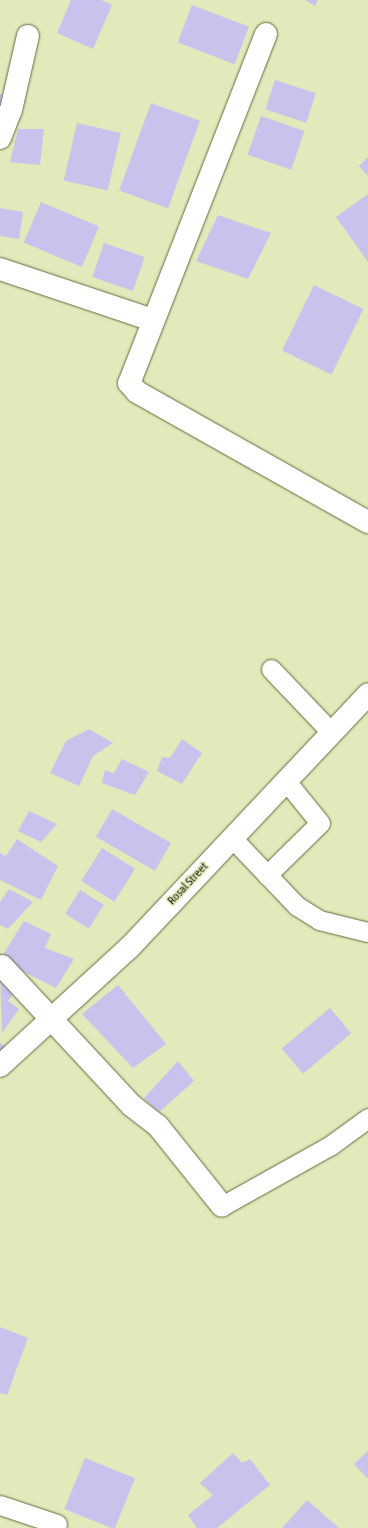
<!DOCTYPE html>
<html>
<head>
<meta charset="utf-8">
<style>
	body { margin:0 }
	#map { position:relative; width:368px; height:1528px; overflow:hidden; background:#e3e9ba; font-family:"Asap Condensed",sans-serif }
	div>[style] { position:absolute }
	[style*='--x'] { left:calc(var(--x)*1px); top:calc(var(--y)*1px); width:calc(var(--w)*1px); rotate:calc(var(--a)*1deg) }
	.building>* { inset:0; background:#cac1ed; transform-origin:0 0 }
	.roads { filter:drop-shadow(0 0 1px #656a40) drop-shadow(0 0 1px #656a40) }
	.service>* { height:19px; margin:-9.5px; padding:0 9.5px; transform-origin:9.5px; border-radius:9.5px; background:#fff }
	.minor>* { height:22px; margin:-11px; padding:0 11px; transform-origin:11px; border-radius:11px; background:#fff }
	.tertiary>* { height:22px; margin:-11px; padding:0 11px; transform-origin:11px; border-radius:11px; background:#fff }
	span { translate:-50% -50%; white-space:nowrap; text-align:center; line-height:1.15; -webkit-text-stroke:3.5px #e3e9ba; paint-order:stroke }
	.street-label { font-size:12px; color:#1f210f }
</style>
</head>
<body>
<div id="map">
	<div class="building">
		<div style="clip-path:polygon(71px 0,102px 0,112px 5px,93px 49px,57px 33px)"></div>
		<div style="clip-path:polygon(305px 0,318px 0,315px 6px)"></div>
		<div style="left:192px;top:5px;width:61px;height:40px;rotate:21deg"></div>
		<div style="left:275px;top:80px;width:43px;height:31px;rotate:18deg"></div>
		<div style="clip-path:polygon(0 94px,6px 95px,0 110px)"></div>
		<div style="left:151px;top:103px;width:52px;height:93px;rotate:20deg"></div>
		<div style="left:261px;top:116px;width:46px;height:41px;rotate:19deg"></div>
		<div style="left:77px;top:123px;width:45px;height:59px;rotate:13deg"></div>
		<div style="clip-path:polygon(18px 129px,44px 129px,40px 165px,10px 162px)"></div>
		<div style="clip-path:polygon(368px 157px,368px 176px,359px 166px)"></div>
		<div style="clip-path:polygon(368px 194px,368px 262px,336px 217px)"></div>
		<div style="left:41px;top:202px;width:63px;height:44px;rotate:23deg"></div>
		<div style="clip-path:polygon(0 208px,23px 212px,19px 239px,0 236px)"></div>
		<div style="clip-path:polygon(218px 215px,271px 233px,248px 279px,196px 261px)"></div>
		<div style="left:104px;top:243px;width:43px;height:36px;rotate:19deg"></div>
		<div style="left:314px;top:285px;width:55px;height:73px;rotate:26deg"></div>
		<div style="clip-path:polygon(89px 729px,113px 743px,93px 756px,79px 786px,50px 773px,66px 741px)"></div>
		<div style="clip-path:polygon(182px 739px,202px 753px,182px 784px,157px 771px,162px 757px,170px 758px)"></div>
		<div style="clip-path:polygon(122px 759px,149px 772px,135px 795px,102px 783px,105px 770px,114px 773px)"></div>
		<div style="left:112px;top:809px;width:68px;height:32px;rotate:30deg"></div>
		<div style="clip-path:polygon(29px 811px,57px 824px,41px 842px,18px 831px)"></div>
		<div style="clip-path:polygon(17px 839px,58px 866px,41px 900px,0 880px,0 853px,6px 856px)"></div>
		<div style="left:102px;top:848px;width:39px;height:39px;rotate:32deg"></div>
		<div style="clip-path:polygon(9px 889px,33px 902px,8px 929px,0 925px,0 902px)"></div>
		<div style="left:80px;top:890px;width:28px;height:28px;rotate:32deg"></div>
		<div style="clip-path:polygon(24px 921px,51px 934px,45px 948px,74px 959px,56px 988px,0 960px)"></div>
		<div style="clip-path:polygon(0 971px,19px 986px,8px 1001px,19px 1009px,2px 1033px)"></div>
		<div style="clip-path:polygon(118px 985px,166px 1044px,133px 1068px,82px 1014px)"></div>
		<div style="left:330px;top:1008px;width:33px;height:63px;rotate:50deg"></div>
		<div style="clip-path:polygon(0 1043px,5px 1047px,0 1051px)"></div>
		<div style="clip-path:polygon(178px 1061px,194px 1081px,159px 1112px,144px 1098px)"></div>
		<div style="clip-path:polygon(0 1327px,28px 1338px,7px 1395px,0 1393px)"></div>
		<div style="clip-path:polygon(368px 1451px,368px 1479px,354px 1464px)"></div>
		<div style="clip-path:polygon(233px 1453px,242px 1463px,250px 1459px,270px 1485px,217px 1528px,197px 1528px,188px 1515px,213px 1495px,200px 1483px)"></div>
		<div style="left:85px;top:1458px;width:54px;height:55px;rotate:22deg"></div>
		<div style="clip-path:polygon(307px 1500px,339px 1528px,282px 1528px)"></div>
	</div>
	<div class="roads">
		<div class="service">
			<div style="--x:271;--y:669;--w:87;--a:46.4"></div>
			<div style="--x:232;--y:838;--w:94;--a:46.3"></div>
			<div style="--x:297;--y:906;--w:26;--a:32"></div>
			<div style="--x:319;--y:920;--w:50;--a:13.8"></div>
			<div style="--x:267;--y:875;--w:74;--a:-44.5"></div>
			<div style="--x:320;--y:823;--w:54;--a:-129"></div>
			<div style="--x:222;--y:1206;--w:125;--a:-29.2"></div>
			<div style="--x:331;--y:1145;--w:46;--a:-36.1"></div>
			<div style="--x:0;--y:1505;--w:60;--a:18.4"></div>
		</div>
		<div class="minor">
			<div style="--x:266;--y:34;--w:375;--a:111.4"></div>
			<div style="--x:129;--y:383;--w:12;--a:48"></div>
			<div style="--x:137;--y:392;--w:265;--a:29.4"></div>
			<div style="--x:0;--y:138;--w:30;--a:-69"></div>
			<div style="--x:11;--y:110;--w:76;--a:-77.1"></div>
			<div style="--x:0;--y:269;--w:160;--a:18.5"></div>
			<div style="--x:2;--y:966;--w:190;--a:47.1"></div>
			<div style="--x:131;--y:1105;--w:34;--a:38"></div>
			<div style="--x:158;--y:1126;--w:102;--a:51.3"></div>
		</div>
		<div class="tertiary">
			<div style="--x:0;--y:1066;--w:176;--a:-42.5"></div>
			<div style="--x:130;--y:947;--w:347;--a:-46.7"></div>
		</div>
	</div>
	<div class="street-label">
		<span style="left:188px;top:884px;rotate:-47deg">Rosal Street</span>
	</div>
</div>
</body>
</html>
